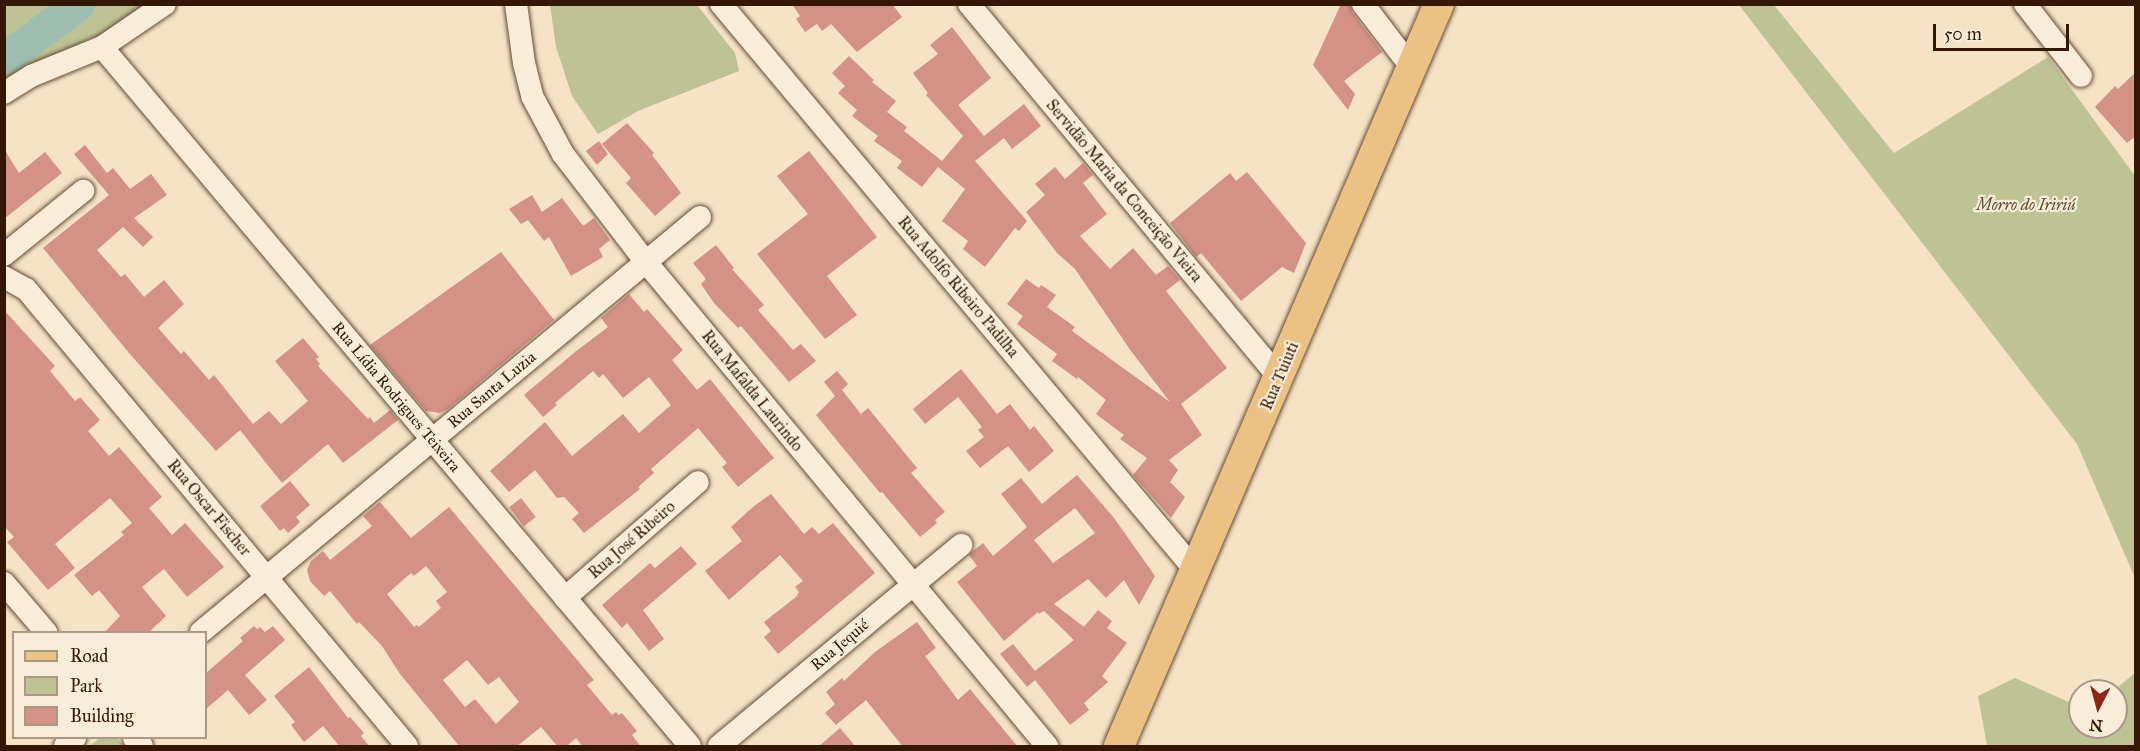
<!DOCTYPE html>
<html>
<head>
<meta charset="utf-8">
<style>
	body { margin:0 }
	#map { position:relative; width:2140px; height:751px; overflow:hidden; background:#f6e3c6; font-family:"IM FELL Great Primer",serif }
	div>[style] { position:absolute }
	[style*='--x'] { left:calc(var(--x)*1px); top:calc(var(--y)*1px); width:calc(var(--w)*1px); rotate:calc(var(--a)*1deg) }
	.green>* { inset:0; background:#bdc394 }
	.river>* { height:33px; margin:-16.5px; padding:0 16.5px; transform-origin:16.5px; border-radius:16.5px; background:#9dbeb0 }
	.building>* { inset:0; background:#d49186; transform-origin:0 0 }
	.roads { filter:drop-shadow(0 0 2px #644b35) drop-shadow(0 0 2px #644b35) }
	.minor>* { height:22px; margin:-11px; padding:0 11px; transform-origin:11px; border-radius:11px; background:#f9edda }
	.major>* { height:30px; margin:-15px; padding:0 15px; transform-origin:15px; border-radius:15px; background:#ebc283 }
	span { translate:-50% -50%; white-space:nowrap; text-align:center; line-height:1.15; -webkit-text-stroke:4.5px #f9edda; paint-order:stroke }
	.street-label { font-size:16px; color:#341805 }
	.park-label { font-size:16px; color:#5d4b30; font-style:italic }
	.frame { position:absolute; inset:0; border:6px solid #341805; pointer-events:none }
	.legend { position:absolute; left:12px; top:631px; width:195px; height:108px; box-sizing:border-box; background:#f9edda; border:2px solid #aa9885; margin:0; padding:8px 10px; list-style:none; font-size:18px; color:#341805 }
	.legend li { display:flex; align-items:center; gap:12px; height:30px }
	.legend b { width:30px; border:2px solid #aa9885 }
	.north { position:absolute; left:2068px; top:679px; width:60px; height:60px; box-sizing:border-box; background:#f9edda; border:2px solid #aa9885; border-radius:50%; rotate:186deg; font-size:16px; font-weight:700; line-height:24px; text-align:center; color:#341805 }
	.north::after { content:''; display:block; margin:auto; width:21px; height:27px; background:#8f2418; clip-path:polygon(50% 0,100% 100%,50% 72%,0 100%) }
	.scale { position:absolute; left:1933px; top:24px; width:136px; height:27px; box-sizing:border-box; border:3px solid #341805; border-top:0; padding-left:8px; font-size:18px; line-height:21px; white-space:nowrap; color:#341805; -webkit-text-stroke:4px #f9edda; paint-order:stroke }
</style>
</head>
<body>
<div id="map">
	<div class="green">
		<div style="clip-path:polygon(5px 5px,151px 5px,123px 25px,26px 67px,5px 84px)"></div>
		<div style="clip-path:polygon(550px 5px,697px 5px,735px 53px,739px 71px,638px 111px,598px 134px,572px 96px,556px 47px)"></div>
		<div style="clip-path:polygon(1739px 5px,1774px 5px,1894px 153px,2048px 57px,2135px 176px,2135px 578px,2077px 444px)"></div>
		<div style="clip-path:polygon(2135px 673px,2135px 746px,1987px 746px,1978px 696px,2015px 678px,2080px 707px,2080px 727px,2116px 727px,2116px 691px,2113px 691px)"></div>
		<div style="clip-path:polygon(100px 738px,117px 738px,125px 746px,89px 746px)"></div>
	</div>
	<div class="river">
		<div style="--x:4;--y:59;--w:92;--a:-36.6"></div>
	</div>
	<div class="building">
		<div style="clip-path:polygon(792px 4px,892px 4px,902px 17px,857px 52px,831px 24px,822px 31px,817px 24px,805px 32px,796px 19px,800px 16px)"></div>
		<div style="clip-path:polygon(1341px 4px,1350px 4px,1352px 12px,1382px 52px,1344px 81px,1355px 94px,1348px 110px,1313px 65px)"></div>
		<div style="clip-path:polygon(952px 27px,991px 78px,958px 105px,984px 136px,1024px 104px,1041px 126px,1012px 149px,1004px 138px,975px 161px,1027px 221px,1019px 231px,1015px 228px,985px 267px,963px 249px,968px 241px,942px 221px,965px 189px,938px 167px,922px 187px,897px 168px,902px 161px,874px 141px,878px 136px,852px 116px,857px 110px,838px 93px,845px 86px,832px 73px,849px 56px,874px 80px,872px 82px,896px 101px,887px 112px,907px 127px,904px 131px,942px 161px,963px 136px,926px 95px,928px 93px,913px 73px,938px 54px,930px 45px)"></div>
		<div style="clip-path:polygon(2136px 72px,2136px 136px,2127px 143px,2095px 107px,2115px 86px,2118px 89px)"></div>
		<div style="clip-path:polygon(627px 123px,654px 153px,652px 155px,681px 193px,655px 216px,626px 183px,631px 178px,602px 144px)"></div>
		<div style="clip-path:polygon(599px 141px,608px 154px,597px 165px,586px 151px)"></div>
		<div style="clip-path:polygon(85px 145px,107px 173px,113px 168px,130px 189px,151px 174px,167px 195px,134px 218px,153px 237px,143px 247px,123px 227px,97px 250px,121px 277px,125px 274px,144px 297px,164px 280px,184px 304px,158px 328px,181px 354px,184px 351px,209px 380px,214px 375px,253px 424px,269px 411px,281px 424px,308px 401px,275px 361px,303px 338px,319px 357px,316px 359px,320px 364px,318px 366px,368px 419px,370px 417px,374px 423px,390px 410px,398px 420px,343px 463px,328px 444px,282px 483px,240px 430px,216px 451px,129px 353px,43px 248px,109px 195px,74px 154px)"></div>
		<div style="clip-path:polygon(4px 149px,19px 173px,45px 152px,62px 173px,4px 219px)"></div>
		<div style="clip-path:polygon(809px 151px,877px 237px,827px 276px,857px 315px,825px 339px,757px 254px,808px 214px,777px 176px)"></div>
		<div style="clip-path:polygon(1083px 163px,1093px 175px,1083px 183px,1107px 214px,1080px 236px,1110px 269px,1133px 248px,1156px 275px,1168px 266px,1180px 280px,1166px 291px,1227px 368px,1181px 404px,1202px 435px,1169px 460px,1178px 470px,1170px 482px,1185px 497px,1171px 518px,1133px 475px,1147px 458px,1120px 439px,1124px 435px,1096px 414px,1106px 400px,1078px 377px,1077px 379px,1052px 361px,1057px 354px,1017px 324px,1023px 316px,1007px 304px,1026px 279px,1039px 288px,1041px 285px,1056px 295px,1047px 307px,1075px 327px,1072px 331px,1170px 402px,1131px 351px,1075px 269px,1057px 253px,1026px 212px,1045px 195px,1035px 184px,1055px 167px,1065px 179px)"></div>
		<div style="clip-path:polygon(1247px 172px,1306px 243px,1294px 273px,1282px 267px,1241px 301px,1201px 253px,1196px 257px,1170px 223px,1230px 173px,1236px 181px)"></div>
		<div style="clip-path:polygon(532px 195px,542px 212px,562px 198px,583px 226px,594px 218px,610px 240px,599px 249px,603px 257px,571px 276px,549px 237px,544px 241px,528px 220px,521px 224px,509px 209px)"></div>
		<div style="clip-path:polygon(716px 245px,734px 268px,732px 269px,764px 305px,758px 310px,793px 350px,801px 344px,816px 361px,789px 382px,741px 326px,738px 328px,714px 303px,701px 284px,706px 279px,693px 263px)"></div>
		<div style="clip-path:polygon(501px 252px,554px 320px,448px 409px,440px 413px,426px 411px,370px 345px)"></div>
		<div style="clip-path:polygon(629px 294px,644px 312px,647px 309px,683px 350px,672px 360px,697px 390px,710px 379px,774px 458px,738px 487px,722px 467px,727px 463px,698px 428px,651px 469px,654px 473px,638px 487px,640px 489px,584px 533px,572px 519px,579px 513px,564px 497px,557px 498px,535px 470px,509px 492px,490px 471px,545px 422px,572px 456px,623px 414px,639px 433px,671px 405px,649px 377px,623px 398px,603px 374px,599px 378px,593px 371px,555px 403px,557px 405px,543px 417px,524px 395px,575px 352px,608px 327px,601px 318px)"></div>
		<div style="clip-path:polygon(4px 310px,55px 366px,50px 371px,75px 401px,80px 397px,100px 420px,88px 431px,109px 456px,119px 447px,162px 497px,149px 508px,172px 535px,185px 523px,224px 567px,187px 597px,164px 569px,142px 587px,166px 616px,148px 633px,104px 633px,120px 616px,99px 590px,92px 596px,74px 575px,124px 535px,121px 532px,132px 523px,110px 498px,55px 544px,75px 568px,48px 590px,7px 542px,14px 537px,4px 526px)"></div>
		<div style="clip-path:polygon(961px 369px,997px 414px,1010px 404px,1030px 430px,1034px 426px,1054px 451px,1029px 472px,1008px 446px,980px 468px,966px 451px,984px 437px,978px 430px,982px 427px,958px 397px,925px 424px,913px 409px)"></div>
		<div style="clip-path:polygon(837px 371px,848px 384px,842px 390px,861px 414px,868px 408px,917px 468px,911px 473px,945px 512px,935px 520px,937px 523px,920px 537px,882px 492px,880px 493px,816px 415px,835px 396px,824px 382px)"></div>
		<div style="clip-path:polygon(evenodd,1077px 475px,1114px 518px,1155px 576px,1139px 605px,1124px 580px,1106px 598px,1088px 579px,1054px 604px,1084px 627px,1098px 610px,1112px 621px,1107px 628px,1127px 643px,1102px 676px,1108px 682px,1084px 703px,1089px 710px,1070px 725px,1035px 680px,1027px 687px,1000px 654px,1013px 644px,1035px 671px,1074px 640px,1044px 611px,1039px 614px,1038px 612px,1004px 641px,957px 582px,977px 566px,969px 555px,973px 551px,983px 543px,993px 556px,1027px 527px,1001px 494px,1021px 478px,1042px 504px,1077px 475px,1075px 508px,1095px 533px,1053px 563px,1034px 540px,1075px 508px)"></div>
		<div style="clip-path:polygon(290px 481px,310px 505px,296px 517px,300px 522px,288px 533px,284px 528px,280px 531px,260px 506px)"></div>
		<div style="clip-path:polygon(771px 494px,804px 534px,812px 527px,819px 534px,833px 523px,875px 573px,778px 654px,764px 637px,771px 631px,764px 622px,796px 597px,799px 592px,795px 587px,803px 581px,780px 555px,729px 600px,705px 571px,742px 541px,731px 527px,754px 506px)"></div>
		<div style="left:521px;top:498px;width:24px;height:15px;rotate:52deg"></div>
		<div style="clip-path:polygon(evenodd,380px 502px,411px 538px,449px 507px,594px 680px,587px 685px,612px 715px,616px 712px,619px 715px,622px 713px,637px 731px,632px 735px,641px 747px,583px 747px,576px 738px,566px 747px,558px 747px,541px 727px,516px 747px,460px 747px,400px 674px,382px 646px,359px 622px,357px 624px,330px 591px,324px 596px,310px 581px,307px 570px,311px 561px,323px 551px,330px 560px,372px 526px,363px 516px,380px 502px,426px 566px,447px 592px,436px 601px,441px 608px,419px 627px,417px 625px,414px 627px,387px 594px,411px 573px,414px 576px,426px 566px,380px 502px,467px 660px,488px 685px,499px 677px,519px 702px,496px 724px,475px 699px,465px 707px,443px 680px,467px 660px)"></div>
		<div style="clip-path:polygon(681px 546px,697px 564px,643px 610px,664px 639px,649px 651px,627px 623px,622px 628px,602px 605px,650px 563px,655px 568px)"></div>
		<div style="clip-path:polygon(917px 622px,936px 648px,925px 656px,958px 700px,970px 689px,1018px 747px,903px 747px,866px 700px,836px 725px,825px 713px,835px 704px,826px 692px,842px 678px,844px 681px,875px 652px)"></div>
		<div style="clip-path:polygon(254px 626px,257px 629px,260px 627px,265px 632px,273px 626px,285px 640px,245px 675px,267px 700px,249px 715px,228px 690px,206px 709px,206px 673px,243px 641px,240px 638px)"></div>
		<div style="clip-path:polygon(309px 667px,348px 718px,350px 717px,364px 733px,361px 736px,370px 747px,340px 747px,323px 726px,304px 742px,291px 725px,295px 722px,274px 696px)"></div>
		<div style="clip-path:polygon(840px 728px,856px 747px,818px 747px)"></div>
	</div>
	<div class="roads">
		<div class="minor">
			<div style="--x:516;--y:4;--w:60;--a:82.3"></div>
			<div style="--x:524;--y:63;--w:34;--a:76"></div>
			<div style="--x:532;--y:96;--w:66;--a:61.9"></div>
			<div style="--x:563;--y:154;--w:136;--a:52.5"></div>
			<div style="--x:646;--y:262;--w:629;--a:50.36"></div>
			<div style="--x:721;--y:4;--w:738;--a:50.06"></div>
			<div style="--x:969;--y:4;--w:486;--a:50.3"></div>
			<div style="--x:1363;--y:4;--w:81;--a:52.6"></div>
			<div style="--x:2025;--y:4;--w:91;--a:52.1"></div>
			<div style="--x:102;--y:47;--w:913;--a:49.93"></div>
			<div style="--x:4;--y:93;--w:32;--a:-32"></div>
			<div style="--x:31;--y:76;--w:77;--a:-22.2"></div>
			<div style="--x:102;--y:47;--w:76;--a:-34.3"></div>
			<div style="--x:4;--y:255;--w:102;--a:-39"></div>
			<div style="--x:4;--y:277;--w:25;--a:29"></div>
			<div style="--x:26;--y:289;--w:595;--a:50.18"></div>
			<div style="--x:4;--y:583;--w:65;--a:49.4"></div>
			<div style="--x:565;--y:598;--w:176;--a:-41.1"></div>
			<div style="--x:201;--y:632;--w:649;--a:-39.75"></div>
			<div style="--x:134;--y:738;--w:11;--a:45"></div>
			<div style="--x:65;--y:746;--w:13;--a:-39"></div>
			<div style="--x:719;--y:746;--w:315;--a:-39.7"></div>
		</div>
		<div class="major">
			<div style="--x:1119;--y:746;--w:808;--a:-66.67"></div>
		</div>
	</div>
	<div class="street-label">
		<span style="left:1124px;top:191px;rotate:50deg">Servidão Maria da Conceição Vieira</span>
		<span style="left:958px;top:287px;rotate:50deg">Rua Adolfo Ribeiro Padilha</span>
		<span style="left:1280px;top:376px;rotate:-67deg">Rua Tuiuti</span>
		<span style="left:492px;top:390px;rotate:-40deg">Rua Santa Luzia</span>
		<span style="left:752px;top:391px;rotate:51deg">Rua Mafalda Laurindo</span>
		<span style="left:396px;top:397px;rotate:50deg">Rua Lídia Rodrigues Teixeira</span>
		<span style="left:209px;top:508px;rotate:50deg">Rua Oscar Fischer</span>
		<span style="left:632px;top:540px;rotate:-41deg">Rua José Ribeiro</span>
		<span style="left:840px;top:645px;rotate:-40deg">Rua Jequié</span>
	</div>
	<div class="park-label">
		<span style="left:2026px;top:205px">Morro do Iririú</span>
	</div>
	<div class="frame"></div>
	<ul class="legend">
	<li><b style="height:8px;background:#ebc283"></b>Road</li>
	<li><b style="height:16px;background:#bdc394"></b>Park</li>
	<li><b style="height:16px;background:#d49186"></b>Building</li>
	</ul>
	<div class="north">N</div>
	<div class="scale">50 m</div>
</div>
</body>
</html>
